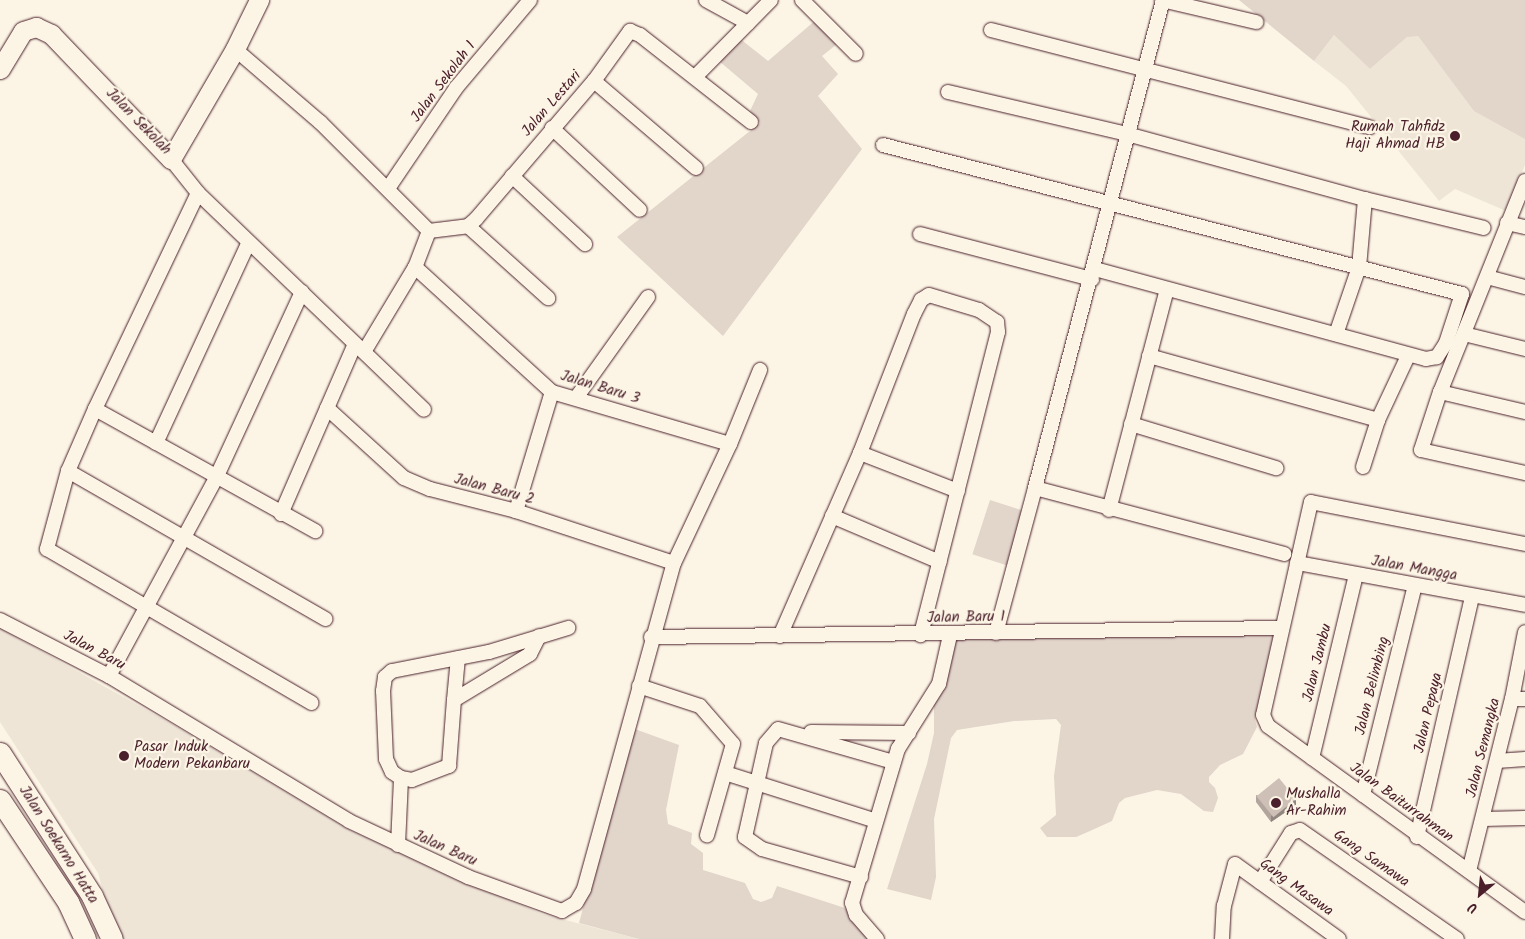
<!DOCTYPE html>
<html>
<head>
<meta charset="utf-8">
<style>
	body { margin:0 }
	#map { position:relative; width:1525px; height:939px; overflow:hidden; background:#fcf5e5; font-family:Kalam,sans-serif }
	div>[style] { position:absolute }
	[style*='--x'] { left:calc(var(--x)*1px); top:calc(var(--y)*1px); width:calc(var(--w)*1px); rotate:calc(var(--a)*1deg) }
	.built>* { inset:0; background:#eee5d7 }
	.green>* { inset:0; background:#e2d5ca; transform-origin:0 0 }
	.roads { filter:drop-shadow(0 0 1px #4a1f2b) drop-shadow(0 0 1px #4a1f2b) }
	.street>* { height:14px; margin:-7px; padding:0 7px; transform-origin:7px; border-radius:7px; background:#fcf5e5 }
	.secondary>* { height:19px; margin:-9.5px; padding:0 9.5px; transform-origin:9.5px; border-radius:9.5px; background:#fcf5e5 }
	.primary>* { height:21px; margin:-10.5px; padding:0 10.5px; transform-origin:10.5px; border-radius:10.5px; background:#fcf5e5 }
	.wall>* { inset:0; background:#b2a59d }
	.shaded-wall>* { inset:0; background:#918680 }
	.building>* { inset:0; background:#cfc0b7; transform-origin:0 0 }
	.dots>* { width:14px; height:14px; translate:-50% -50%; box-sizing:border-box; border:2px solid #fcf5e5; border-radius:50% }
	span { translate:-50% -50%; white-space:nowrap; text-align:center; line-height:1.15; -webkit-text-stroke:4.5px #fcf5e5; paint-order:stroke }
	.street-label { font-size:15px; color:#4a1f2b }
	.poi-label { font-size:15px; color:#4a1f2b }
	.right { translate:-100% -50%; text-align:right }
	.left { translate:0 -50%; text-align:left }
	.north { position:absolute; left:1455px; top:869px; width:50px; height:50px; -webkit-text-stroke:4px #fcf5e5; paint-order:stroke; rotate:208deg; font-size:14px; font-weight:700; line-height:20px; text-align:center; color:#4a1f2b }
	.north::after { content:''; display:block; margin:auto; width:18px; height:22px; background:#4a1f2b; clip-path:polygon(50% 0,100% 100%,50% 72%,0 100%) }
</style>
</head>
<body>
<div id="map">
	<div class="built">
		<div style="clip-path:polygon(1334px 35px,1370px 69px,1408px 36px,1418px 36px,1471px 106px,1525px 65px,1525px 165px,1506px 211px,1455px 189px,1439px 201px,1346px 86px,1314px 61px)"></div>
		<div style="clip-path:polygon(0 628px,177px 727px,352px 831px,542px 914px,639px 939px,116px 939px,98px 873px,0 722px)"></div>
	</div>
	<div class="green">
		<div style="clip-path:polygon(1239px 0,1525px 0,1525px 139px,1474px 111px,1418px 36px,1407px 37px,1370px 69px,1334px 35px,1314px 61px)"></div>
		<div style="clip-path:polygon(817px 19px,837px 44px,822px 56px,838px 74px,818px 96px,862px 149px,723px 336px,617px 237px,760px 123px,750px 111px,758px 94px,719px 61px,739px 38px,768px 61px)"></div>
		<div style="left:990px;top:500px;width:40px;height:57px;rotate:18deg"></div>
		<div style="clip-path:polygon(1274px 633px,1255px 720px,1257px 727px,1243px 754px,1220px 765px,1209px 777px,1209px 782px,1215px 788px,1218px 798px,1213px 812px,1204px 811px,1181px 794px,1157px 790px,1125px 798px,1119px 803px,1112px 821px,1090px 831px,1076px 837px,1047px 837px,1040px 828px,1056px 815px,1054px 776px,1061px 725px,1056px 719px,1014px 721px,957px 730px,951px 738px,934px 819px,936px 877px,931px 900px,887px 889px,927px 764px,934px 733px,934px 702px,953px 639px)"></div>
		<div style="clip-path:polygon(632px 728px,679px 745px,666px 810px,668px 824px,692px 833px,691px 844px,703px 853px,703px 870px,745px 883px,753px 899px,761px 902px,772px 898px,777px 886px,845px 908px,873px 939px,639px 939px,579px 923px)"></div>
	</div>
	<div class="roads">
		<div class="street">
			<div style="--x:706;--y:0;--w:48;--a:28.7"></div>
			<div style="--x:802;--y:0;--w:76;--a:45"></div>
			<div style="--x:1162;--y:0;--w:97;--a:13.2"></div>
			<div style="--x:1163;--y:0;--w:505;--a:104.7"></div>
			<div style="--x:1035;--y:488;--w:258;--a:14.8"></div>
			<div style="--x:991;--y:30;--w:391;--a:14.4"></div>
			<div style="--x:235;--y:49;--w:112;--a:40.7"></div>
			<div style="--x:320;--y:122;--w:154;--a:45"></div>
			<div style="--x:429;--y:231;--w:39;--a:111"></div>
			<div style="--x:415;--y:267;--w:99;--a:121"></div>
			<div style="--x:695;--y:77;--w:108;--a:-45.4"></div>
			<div style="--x:594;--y:81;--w:134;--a:40.5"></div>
			<div style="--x:948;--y:92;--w:184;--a:13.2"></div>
			<div style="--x:1127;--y:134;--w:247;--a:15.3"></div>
			<div style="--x:1365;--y:199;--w:68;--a:95"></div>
			<div style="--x:1359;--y:267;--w:71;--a:108.9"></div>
			<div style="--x:552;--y:128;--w:120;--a:43"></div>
			<div style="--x:883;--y:145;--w:598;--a:14.43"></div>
			<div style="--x:1462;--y:294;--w:52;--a:108.1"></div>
			<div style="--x:1446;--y:343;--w:17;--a:123"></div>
			<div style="--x:1437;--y:357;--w:11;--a:170"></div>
			<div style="--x:1426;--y:359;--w:344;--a:-164.8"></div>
			<div style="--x:171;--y:159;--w:43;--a:51.5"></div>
			<div style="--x:198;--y:193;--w:313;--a:43.8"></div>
			<div style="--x:512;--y:176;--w:100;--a:43"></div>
			<div style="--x:1525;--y:181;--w:227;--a:111.9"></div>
			<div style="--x:1440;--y:392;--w:61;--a:108.1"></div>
			<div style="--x:1421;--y:450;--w:107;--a:12.5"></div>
			<div style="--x:389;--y:187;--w:120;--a:-55.9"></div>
			<div style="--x:456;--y:88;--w:115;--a:-49.9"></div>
			<div style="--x:198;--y:193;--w:239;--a:115.5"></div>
			<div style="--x:95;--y:409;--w:252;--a:29"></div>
			<div style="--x:1365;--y:199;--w:122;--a:13.7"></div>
			<div style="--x:1507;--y:223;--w:18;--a:13"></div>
			<div style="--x:468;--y:226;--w:108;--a:42"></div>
			<div style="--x:429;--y:231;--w:39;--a:-7"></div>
			<div style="--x:468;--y:226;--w:11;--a:-41"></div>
			<div style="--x:476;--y:219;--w:182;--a:-49.5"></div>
			<div style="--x:594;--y:81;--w:62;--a:-54.2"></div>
			<div style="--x:630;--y:31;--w:11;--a:22"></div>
			<div style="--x:640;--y:35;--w:141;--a:38.1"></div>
			<div style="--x:920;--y:234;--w:178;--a:14.7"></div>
			<div style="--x:415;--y:267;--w:185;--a:42.4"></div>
			<div style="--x:552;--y:392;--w:185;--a:16.3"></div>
			<div style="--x:1487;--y:277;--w:39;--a:15"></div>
			<div style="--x:1464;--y:334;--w:63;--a:13.8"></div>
			<div style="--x:1149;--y:356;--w:238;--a:15.6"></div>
			<div style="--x:1440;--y:392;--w:87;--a:13.2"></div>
			<div style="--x:576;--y:398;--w:124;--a:-54.5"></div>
			<div style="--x:327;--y:408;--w:104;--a:42.3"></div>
			<div style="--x:404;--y:478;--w:28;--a:23"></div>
			<div style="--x:430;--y:489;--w:89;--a:14.3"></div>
			<div style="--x:516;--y:511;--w:166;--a:18.2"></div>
			<div style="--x:95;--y:409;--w:68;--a:113.5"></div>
			<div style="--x:68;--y:471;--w:81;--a:105.1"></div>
			<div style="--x:47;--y:549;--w:306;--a:30.2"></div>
			<div style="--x:1131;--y:424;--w:152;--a:16.9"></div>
			<div style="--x:156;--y:443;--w:221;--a:-65.2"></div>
			<div style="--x:860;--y:453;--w:105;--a:21.2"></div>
			<div style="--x:1363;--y:467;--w:49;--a:-72.3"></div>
			<div style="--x:1378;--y:420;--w:71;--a:-64.9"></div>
			<div style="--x:68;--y:471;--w:297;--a:29.9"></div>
			<div style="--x:1109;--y:510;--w:228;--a:-75.3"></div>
			<div style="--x:516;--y:511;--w:124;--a:-73.2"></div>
			<div style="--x:281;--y:514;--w:185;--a:-66.5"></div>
			<div style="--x:832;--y:516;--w:117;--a:23.1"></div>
			<div style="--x:1525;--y:544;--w:218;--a:-168.9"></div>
			<div style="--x:1311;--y:502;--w:218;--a:102.7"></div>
			<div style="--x:1263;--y:715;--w:12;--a:66"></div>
			<div style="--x:1268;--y:726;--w:317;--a:35.9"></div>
			<div style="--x:1297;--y:563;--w:232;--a:10.4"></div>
			<div style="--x:0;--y:620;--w:123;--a:27.2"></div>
			<div style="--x:109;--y:676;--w:280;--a:31.1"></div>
			<div style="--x:349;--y:821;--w:132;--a:25.2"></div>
			<div style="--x:468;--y:877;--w:100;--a:19.9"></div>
			<div style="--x:562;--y:911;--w:16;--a:-30"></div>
			<div style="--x:576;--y:903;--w:16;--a:-60"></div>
			<div style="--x:584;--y:889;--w:338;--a:-74.6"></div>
			<div style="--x:674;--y:563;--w:132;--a:-64.8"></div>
			<div style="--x:730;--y:444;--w:80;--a:-67.9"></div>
			<div style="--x:996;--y:633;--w:150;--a:-74.9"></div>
			<div style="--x:780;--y:636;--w:200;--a:-66.4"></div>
			<div style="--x:860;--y:453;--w:149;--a:-68.8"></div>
			<div style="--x:914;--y:314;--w:16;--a:-63"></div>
			<div style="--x:921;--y:300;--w:9;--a:-32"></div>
			<div style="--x:929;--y:295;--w:52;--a:16.7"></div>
			<div style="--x:979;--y:310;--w:22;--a:34"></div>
			<div style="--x:997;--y:322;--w:10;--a:84"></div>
			<div style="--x:998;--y:332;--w:313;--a:104.3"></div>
			<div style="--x:651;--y:637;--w:630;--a:-0.82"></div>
			<div style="--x:109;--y:676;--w:225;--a:-61.6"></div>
			<div style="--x:216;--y:478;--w:205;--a:-65.2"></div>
			<div style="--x:639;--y:686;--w:64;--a:18.2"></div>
			<div style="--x:700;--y:706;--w:50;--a:49"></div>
			<div style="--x:733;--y:744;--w:95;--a:105.9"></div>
			<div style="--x:1512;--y:699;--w:13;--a:0"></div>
			<div style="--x:454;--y:700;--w:42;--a:-84.6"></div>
			<div style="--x:811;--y:732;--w:98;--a:0.6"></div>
			<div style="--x:1312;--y:758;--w:188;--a:-76.5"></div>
			<div style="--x:1497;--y:761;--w:28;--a:-4"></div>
			<div style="--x:725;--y:773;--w:158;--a:17.6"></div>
			<div style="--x:401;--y:778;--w:11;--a:-146"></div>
			<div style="--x:392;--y:772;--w:14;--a:-115"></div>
			<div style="--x:386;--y:759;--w:68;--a:-92.5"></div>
			<div style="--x:383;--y:691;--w:14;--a:-82"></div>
			<div style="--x:385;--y:677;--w:9;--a:-41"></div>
			<div style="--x:392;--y:671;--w:99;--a:-11.1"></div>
			<div style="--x:489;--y:652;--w:83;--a:-16.9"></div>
			<div style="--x:1363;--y:795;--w:216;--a:-76.1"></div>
			<div style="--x:1483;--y:819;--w:42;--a:-1.4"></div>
			<div style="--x:1417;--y:837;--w:247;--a:-77.1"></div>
			<div style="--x:398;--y:845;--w:67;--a:-87.4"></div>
			<div style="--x:401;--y:778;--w:11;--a:10"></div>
			<div style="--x:412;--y:780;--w:40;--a:-21"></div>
			<div style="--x:449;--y:766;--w:66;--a:-85.7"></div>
			<div style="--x:454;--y:700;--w:89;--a:-31.2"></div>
			<div style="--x:530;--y:654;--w:20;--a:-63"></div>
			<div style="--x:1469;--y:871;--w:177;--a:-76"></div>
			<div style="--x:1512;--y:699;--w:68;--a:-79"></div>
			<div style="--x:861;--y:877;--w:103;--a:-164.2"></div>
			<div style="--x:762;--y:849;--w:21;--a:-145"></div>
			<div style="--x:745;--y:837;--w:96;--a:-77.4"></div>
			<div style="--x:766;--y:743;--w:18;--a:-49"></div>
			<div style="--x:778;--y:729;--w:120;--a:16"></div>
			<div style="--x:1260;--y:882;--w:58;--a:-57.7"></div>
			<div style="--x:1291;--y:833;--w:9;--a:-18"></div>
			<div style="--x:1300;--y:830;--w:191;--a:34.8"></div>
			<div style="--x:877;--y:939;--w:32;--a:-131"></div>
			<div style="--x:856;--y:915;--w:13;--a:-108"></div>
			<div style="--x:852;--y:903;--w:161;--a:-73.4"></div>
			<div style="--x:898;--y:749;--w:77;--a:-57.8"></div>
			<div style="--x:939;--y:684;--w:50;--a:-77.3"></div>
			<div style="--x:1222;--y:939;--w:33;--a:-87"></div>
			<div style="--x:1224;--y:906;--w:43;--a:-75.3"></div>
			<div style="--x:1235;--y:864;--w:128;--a:35.8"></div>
		</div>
		<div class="secondary">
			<div style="--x:0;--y:69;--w:44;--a:-58.8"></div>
			<div style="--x:23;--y:31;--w:14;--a:-17"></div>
			<div style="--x:36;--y:27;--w:17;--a:25"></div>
			<div style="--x:51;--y:34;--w:173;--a:46.2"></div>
			<div style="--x:171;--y:159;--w:127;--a:-59.8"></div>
			<div style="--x:235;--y:49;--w:55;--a:-63.9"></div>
		</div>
		<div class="primary">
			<div style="--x:0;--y:753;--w:170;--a:57.2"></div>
			<div style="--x:92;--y:896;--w:47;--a:65.1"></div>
			<div style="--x:0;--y:800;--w:123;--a:56.3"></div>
			<div style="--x:68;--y:902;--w:41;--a:65.3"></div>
		</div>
	</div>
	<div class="wall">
		<div style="clip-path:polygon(1256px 795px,1296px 805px,1271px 822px,1256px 802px)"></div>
	</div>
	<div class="shaded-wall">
		<div style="clip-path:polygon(1296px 799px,1296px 805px,1271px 822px,1271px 816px)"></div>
	</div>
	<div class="building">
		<div style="left:1279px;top:778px;width:27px;height:29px;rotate:51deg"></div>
	</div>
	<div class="dots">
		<div style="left:1455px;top:136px;background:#4a1f2b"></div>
		<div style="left:124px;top:756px;background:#4a1f2b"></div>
		<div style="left:1276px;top:803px;background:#4a1f2b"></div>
	</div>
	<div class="street-label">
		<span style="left:444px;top:82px;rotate:-53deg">Jalan Sekolah 1</span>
		<span style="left:552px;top:104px;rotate:-49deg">Jalan Lestari</span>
		<span style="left:138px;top:122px;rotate:46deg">Jalan Sekolah</span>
		<span style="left:600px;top:388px;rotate:17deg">Jalan Baru 3</span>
		<span style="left:494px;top:490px;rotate:15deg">Jalan Baru 2</span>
		<span style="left:1414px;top:569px;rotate:10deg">Jalan Mangga</span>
		<span style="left:966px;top:618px;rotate:-1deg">Jalan Baru 1</span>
		<span style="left:94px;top:651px;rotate:28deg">Jalan Baru</span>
		<span style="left:1318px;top:663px;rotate:-76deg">Jalan Jambu</span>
		<span style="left:1373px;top:686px;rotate:-76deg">Jalan Belimbing</span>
		<span style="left:1429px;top:713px;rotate:-77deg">Jalan Pepaya</span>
		<span style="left:1484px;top:748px;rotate:-76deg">Jalan Semangka</span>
		<span style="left:1401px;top:803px;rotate:36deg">Jalan Baiturrahman</span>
		<span style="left:58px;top:845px;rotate:58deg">Jalan Soekarno Hatta</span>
		<span style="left:445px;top:849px;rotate:24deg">Jalan Baru</span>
		<span style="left:1371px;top:859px;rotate:35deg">Gang Samawa</span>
		<span style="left:1296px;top:888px;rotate:36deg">Gang Masawa</span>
	</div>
	<div class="poi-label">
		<span class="right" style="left:1445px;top:136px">Rumah Tahfidz<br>Haji Ahmad HB</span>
		<span class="left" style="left:134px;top:756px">Pasar Induk<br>Modern Pekanbaru</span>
		<span class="left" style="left:1286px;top:803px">Mushalla<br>Ar-Rahim</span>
	</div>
	<div class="north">U</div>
</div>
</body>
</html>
